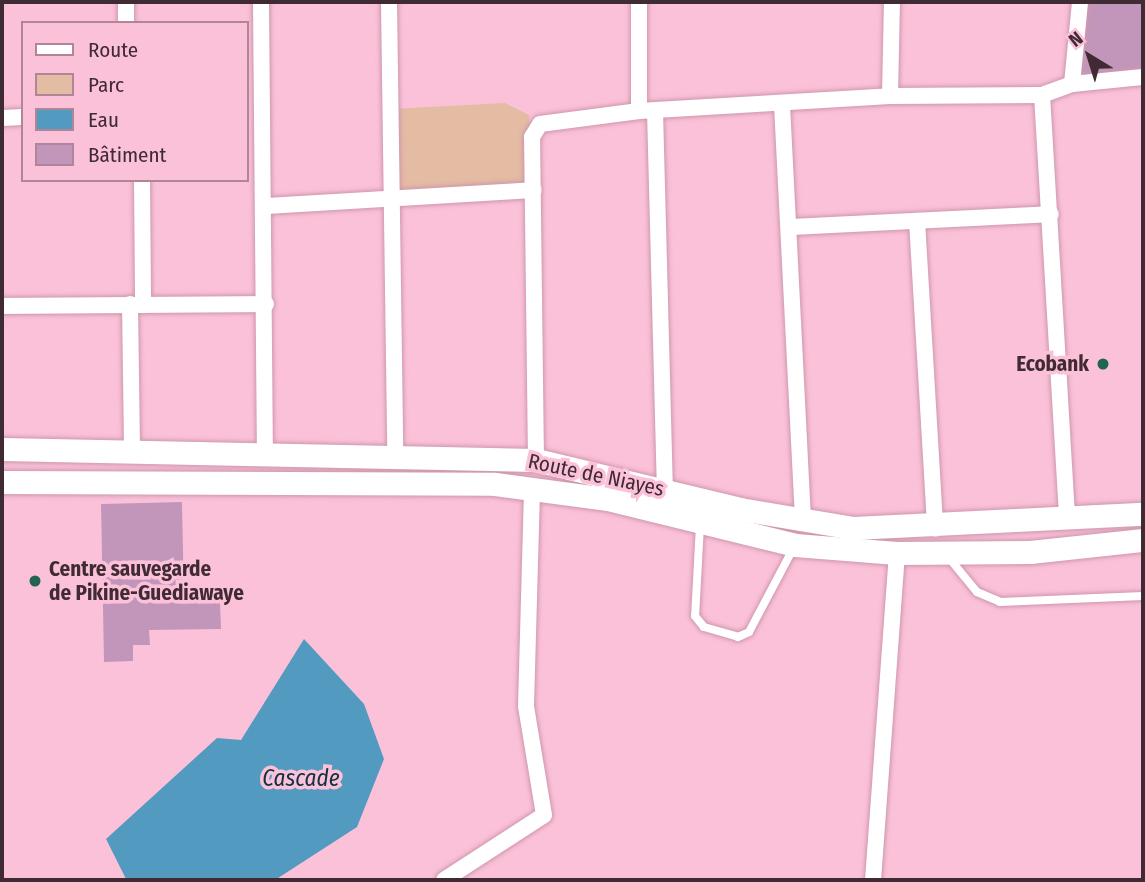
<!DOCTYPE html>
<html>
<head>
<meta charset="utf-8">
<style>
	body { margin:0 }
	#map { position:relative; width:1145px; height:882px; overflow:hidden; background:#fbc1d9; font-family:"Fira Sans Condensed",sans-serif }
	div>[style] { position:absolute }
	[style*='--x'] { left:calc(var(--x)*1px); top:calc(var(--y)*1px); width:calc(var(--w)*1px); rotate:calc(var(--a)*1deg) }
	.green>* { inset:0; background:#e4bba3 }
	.water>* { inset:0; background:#529abf }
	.building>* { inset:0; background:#c296ba }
	.roads { filter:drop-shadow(0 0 2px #ce97ad) drop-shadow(0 0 2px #ce97ad) }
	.service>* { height:8px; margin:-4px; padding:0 4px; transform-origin:4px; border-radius:4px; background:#fff }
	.minor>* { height:16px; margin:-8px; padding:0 8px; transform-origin:8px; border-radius:8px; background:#fff }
	.secondary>* { height:23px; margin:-11.5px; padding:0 11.5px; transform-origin:11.5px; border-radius:11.5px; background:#fff }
	.dots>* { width:19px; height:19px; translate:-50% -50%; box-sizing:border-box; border:4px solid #fbc1d9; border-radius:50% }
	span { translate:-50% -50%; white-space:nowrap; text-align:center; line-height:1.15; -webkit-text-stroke:7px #fbc1d9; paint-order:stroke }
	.poi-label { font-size:21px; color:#402a33; font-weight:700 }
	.right { translate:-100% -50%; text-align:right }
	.left { translate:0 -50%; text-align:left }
	.street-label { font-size:21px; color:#402a33 }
	.water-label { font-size:23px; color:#0f3141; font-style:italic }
	.frame { position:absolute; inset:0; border:4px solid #402a33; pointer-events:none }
	.legend { position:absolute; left:21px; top:21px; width:228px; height:161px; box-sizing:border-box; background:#fbc1d9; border:2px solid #b08597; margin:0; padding:9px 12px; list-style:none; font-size:21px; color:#402a33 }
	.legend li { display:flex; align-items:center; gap:14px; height:35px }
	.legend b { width:35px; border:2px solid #b08597 }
	.north { position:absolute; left:1054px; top:21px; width:70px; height:70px; -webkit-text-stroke:5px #fbc1d9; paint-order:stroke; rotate:322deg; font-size:19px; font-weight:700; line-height:28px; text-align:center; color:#402a33 }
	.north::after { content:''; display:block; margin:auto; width:24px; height:32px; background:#402a33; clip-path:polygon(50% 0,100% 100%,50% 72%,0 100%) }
</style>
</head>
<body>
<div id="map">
	<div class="green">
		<div style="clip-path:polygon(505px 103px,529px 115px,532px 189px,395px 198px,391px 109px)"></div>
	</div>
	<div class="water">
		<div style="clip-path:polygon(304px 639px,364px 704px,384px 759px,357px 827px,275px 880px,126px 879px,106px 839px,217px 738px,241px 740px)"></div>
	</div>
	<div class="building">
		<div style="clip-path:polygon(1085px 2px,1143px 2px,1143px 69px,1078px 77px)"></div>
		<div style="clip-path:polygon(182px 502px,184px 602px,220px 602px,221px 629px,149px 630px,150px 645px,133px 645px,133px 661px,104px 662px,101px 504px)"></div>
	</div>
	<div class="roads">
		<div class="service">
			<div style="--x:700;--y:525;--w:91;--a:93.1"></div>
			<div style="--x:695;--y:616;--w:14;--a:51"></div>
			<div style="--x:704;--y:627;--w:35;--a:16"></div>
			<div style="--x:738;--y:637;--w:12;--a:-24"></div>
			<div style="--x:749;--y:632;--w:96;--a:-62.1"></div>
			<div style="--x:949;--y:558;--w:44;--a:50.5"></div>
			<div style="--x:977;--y:592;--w:25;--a:23"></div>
			<div style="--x:1000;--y:602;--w:143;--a:-2.4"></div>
		</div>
		<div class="minor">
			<div style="--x:261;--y:2;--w:453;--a:89.5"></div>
			<div style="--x:389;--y:2;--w:451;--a:89.2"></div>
			<div style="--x:639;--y:2;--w:109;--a:90"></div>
			<div style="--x:126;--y:23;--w:21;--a:-90"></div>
			<div style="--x:1072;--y:84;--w:82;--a:-84.4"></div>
			<div style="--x:1042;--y:95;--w:427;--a:86.6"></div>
			<div style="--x:890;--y:96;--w:94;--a:-88.8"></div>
			<div style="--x:782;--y:105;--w:416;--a:87.1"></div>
			<div style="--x:655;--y:111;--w:378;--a:88.5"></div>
			<div style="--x:2;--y:118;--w:21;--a:-3"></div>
			<div style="--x:142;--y:180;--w:125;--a:89.5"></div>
			<div style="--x:266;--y:206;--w:268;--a:-3.4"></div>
			<div style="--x:917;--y:221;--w:308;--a:86.6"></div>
			<div style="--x:789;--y:227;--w:262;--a:-2.8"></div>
			<div style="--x:130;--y:304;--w:149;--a:89.2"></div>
			<div style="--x:2;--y:306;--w:264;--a:-0.4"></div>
			<div style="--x:536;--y:460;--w:323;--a:-90.7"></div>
			<div style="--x:532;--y:137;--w:15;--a:-58"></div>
			<div style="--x:540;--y:124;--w:100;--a:-7.5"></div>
			<div style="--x:639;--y:111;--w:251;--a:-3.4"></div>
			<div style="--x:890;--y:96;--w:152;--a:-0.4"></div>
			<div style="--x:1042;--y:95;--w:32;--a:-20"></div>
			<div style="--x:1072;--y:84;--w:71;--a:-5.6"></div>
			<div style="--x:444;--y:880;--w:119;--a:-33"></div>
			<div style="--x:544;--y:815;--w:110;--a:-99.4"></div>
			<div style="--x:526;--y:706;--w:219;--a:-88.4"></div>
			<div style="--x:873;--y:880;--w:328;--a:-85.8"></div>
		</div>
		<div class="secondary">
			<div style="--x:2;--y:449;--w:534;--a:1.18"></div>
			<div style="--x:536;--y:460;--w:210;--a:13.5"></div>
			<div style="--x:740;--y:509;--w:115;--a:9.5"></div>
			<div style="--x:853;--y:528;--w:290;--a:-2.8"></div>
			<div style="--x:2;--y:482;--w:493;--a:0.2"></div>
			<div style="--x:495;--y:484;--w:114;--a:7.6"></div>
			<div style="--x:608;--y:499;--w:193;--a:13.8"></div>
			<div style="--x:795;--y:545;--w:102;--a:4.5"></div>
			<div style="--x:897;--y:553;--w:133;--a:-0.4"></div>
			<div style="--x:1030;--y:552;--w:114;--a:-6.1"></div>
		</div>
	</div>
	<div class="dots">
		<div style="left:1103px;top:364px;background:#226352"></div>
		<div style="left:35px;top:581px;background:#226352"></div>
	</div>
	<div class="poi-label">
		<span class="right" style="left:1089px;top:364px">Ecobank</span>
		<span class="left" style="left:49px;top:581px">Centre sauvegarde<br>de Pikine-Guediawaye</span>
	</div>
	<div class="street-label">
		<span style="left:596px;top:475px;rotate:12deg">Route de Niayes</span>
	</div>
	<div class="water-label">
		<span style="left:301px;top:778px">Cascade</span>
	</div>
	<div class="frame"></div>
	<ul class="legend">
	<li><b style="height:9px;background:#fff"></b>Route</li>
	<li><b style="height:19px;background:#e4bba3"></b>Parc</li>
	<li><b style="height:19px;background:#529abf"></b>Eau</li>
	<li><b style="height:19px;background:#c296ba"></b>Bâtiment</li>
	</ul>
	<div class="north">N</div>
</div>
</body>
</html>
